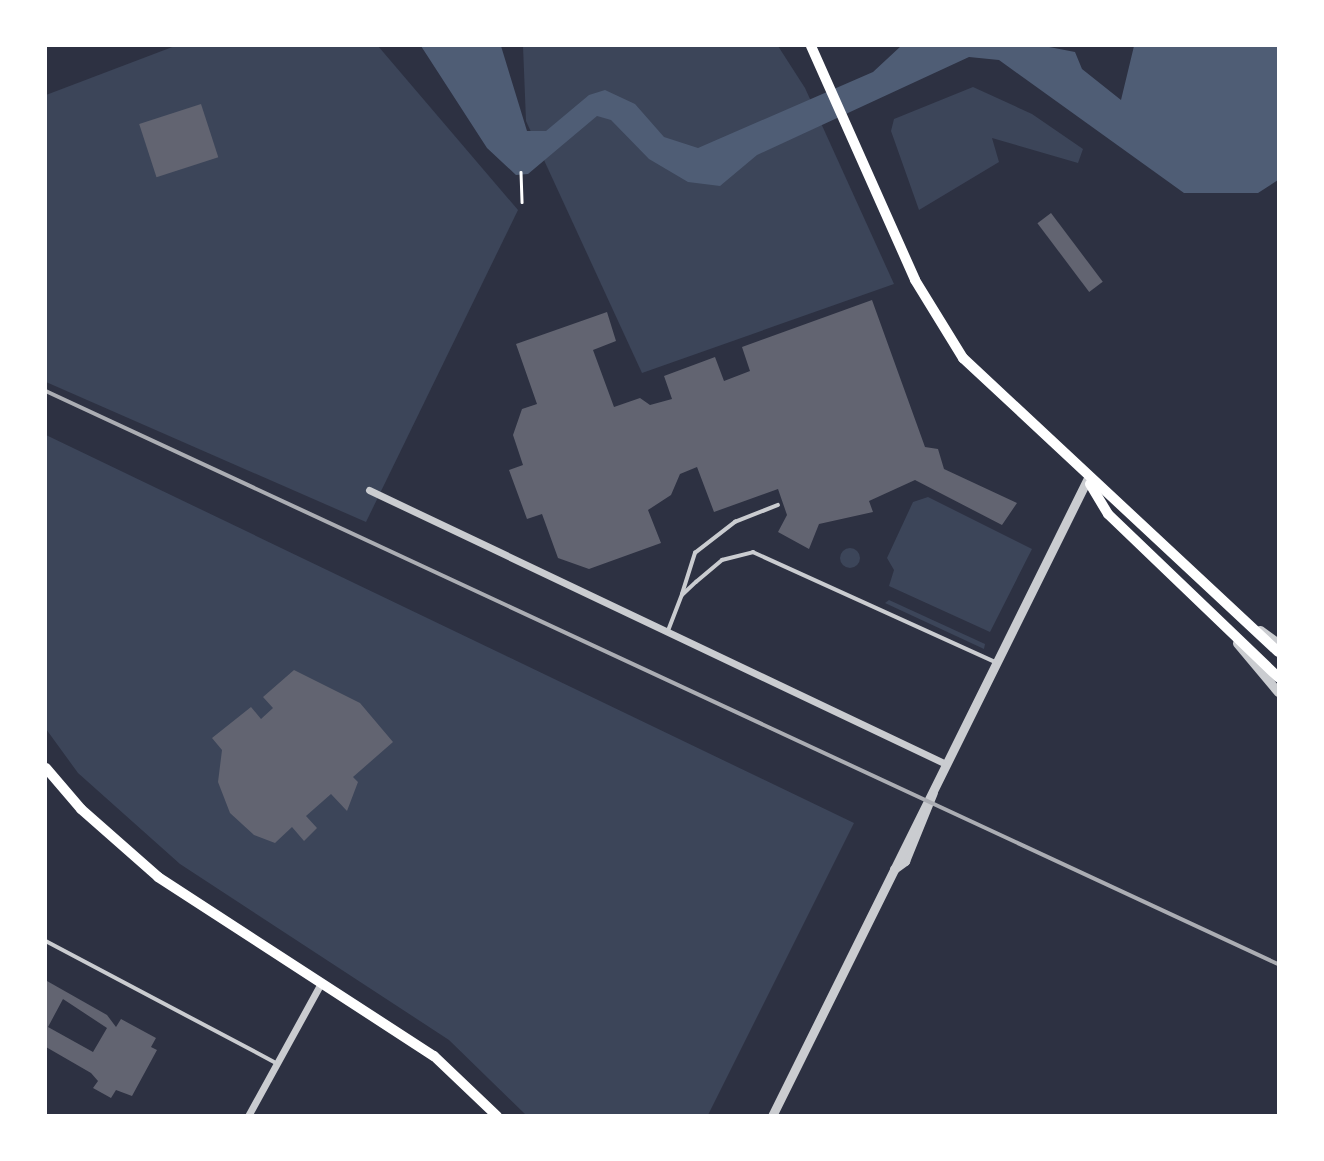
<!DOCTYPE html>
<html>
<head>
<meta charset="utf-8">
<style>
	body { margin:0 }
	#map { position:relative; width:1324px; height:1161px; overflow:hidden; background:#2d3142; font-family:"Varela Round",sans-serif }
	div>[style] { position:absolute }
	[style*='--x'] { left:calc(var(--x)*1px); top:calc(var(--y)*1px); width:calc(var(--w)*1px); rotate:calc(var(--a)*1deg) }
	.green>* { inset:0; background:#3c4559 }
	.round { border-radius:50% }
	.water>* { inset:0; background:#4f5d75 }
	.building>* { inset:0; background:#626471; transform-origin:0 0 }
	.path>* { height:2.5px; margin:-1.25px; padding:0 1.25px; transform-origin:1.25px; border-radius:1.25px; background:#fff }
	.service>* { height:3.5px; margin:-1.75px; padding:0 1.75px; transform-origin:1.75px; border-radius:1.75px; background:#caccd0 }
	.minor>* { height:7px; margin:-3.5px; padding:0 3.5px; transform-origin:3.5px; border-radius:3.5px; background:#caccd0 }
	.tertiary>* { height:9px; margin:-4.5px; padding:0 4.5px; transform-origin:4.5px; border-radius:4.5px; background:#caccd0 }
	.secondary>* { height:10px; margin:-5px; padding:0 5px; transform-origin:5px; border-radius:5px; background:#fff }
	.primary>* { height:10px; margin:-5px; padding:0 5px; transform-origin:5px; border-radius:5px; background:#fff }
	.rail>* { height:3.5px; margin:-1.75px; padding:0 1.75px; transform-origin:1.75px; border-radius:1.75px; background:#abadb3 }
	span { translate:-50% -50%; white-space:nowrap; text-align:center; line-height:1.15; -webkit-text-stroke:6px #fff; paint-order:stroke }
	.frame { position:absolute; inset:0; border:47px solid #fff; pointer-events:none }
</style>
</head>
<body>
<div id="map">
	<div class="green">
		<div style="clip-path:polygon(175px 46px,378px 46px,518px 210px,366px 522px,46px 382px,46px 95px)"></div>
		<div style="clip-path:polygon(523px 46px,778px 46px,805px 88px,894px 284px,642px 373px,526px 121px)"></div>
		<div style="clip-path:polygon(973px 87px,1032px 114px,1083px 149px,1078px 163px,992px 138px,999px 162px,919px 210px,891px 131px,894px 119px)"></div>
		<div style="clip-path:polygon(46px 435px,854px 823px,708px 1115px,526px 1115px,449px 1040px,180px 864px,78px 773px,46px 729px)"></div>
		<div style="clip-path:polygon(928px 497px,1032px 549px,990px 632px,889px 586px,894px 570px,887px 558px,913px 502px)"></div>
		<div class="round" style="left:840px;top:548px;width:20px;height:20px"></div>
		<div style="clip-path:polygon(889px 600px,985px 644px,984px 649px,885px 603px)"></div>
	</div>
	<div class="water">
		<div style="clip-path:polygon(421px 46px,501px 46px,527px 131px,546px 131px,589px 95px,605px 90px,635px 104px,664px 137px,698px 148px,873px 72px,901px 46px,1044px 46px,1075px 52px,1082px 69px,1121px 100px,1134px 46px,1278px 46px,1278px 180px,1258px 193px,1184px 193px,999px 60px,969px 57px,757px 155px,720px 186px,688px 182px,649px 159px,611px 120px,597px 116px,528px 174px,516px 175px,487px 148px)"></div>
	</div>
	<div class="building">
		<div style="left:201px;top:104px;width:56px;height:65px;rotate:72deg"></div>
		<div style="left:1051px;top:213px;width:86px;height:17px;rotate:53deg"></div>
		<div style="clip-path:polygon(872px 300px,925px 447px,938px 449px,944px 469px,1017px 503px,1002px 525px,915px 480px,869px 501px,873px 512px,819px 524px,809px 549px,778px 532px,787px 515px,778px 489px,714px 512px,697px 467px,680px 474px,671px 495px,648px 510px,661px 543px,589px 569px,558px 558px,542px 514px,527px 519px,509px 470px,523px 465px,513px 435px,522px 409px,537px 404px,516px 344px,607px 312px,616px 341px,593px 350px,614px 407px,640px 398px,650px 405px,672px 399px,664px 376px,715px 357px,724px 381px,750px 371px,742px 347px)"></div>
		<div style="clip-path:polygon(294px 670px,360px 703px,393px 742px,353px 777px,358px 782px,347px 811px,331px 794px,306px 816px,317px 828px,304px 841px,292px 827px,275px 843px,254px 835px,230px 813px,218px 782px,222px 750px,212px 738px,251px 707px,261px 719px,273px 708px,263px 697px)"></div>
		<div style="clip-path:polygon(evenodd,47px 981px,107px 1015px,116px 1027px,121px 1019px,156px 1038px,151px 1047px,157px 1050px,132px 1096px,116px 1090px,111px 1098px,93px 1088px,98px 1081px,91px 1073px,46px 1047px,47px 981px,63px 999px,107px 1028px,93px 1052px,48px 1027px,63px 999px)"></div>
	</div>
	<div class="path">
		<div style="--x:521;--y:172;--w:30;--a:88"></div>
	</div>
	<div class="service">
		<div style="--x:682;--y:594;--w:43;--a:-72.4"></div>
		<div style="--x:695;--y:553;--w:51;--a:-37.8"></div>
		<div style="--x:735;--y:522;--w:46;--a:-21.6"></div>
		<div style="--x:668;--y:631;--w:39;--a:-69"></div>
		<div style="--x:682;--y:595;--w:19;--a:-43"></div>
		<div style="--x:696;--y:582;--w:34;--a:-40"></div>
		<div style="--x:722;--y:560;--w:32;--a:-14"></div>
		<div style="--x:753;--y:552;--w:266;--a:24.4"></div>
		<div style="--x:46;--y:941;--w:259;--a:27.9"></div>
	</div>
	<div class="minor">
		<div style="--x:369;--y:490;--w:639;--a:25.4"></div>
		<div style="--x:248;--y:1116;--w:152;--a:-61.2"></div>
	</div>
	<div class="tertiary">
		<div style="--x:1260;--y:630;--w:22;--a:36"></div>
		<div style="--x:1237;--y:643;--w:64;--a:50.1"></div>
		<div style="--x:894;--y:869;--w:14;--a:-36"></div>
		<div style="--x:905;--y:861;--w:74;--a:-67.9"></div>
		<div style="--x:772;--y:1116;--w:710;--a:-63.65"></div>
	</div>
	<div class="secondary">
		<div style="--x:811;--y:46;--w:256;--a:66"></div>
		<div style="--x:915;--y:280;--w:92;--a:58.4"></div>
		<div style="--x:963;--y:358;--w:431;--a:43"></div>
		<div style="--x:1090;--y:484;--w:35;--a:59"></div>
		<div style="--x:1108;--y:514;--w:236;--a:43.8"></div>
	</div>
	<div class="primary">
		<div style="--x:46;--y:768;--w:54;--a:49.5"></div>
		<div style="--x:81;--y:809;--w:103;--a:41.4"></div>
		<div style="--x:158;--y:877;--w:329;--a:33"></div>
		<div style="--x:434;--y:1056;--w:87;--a:43.6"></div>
	</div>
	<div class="rail">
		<div style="--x:46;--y:391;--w:1359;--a:24.94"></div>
	</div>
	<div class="frame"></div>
</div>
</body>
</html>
